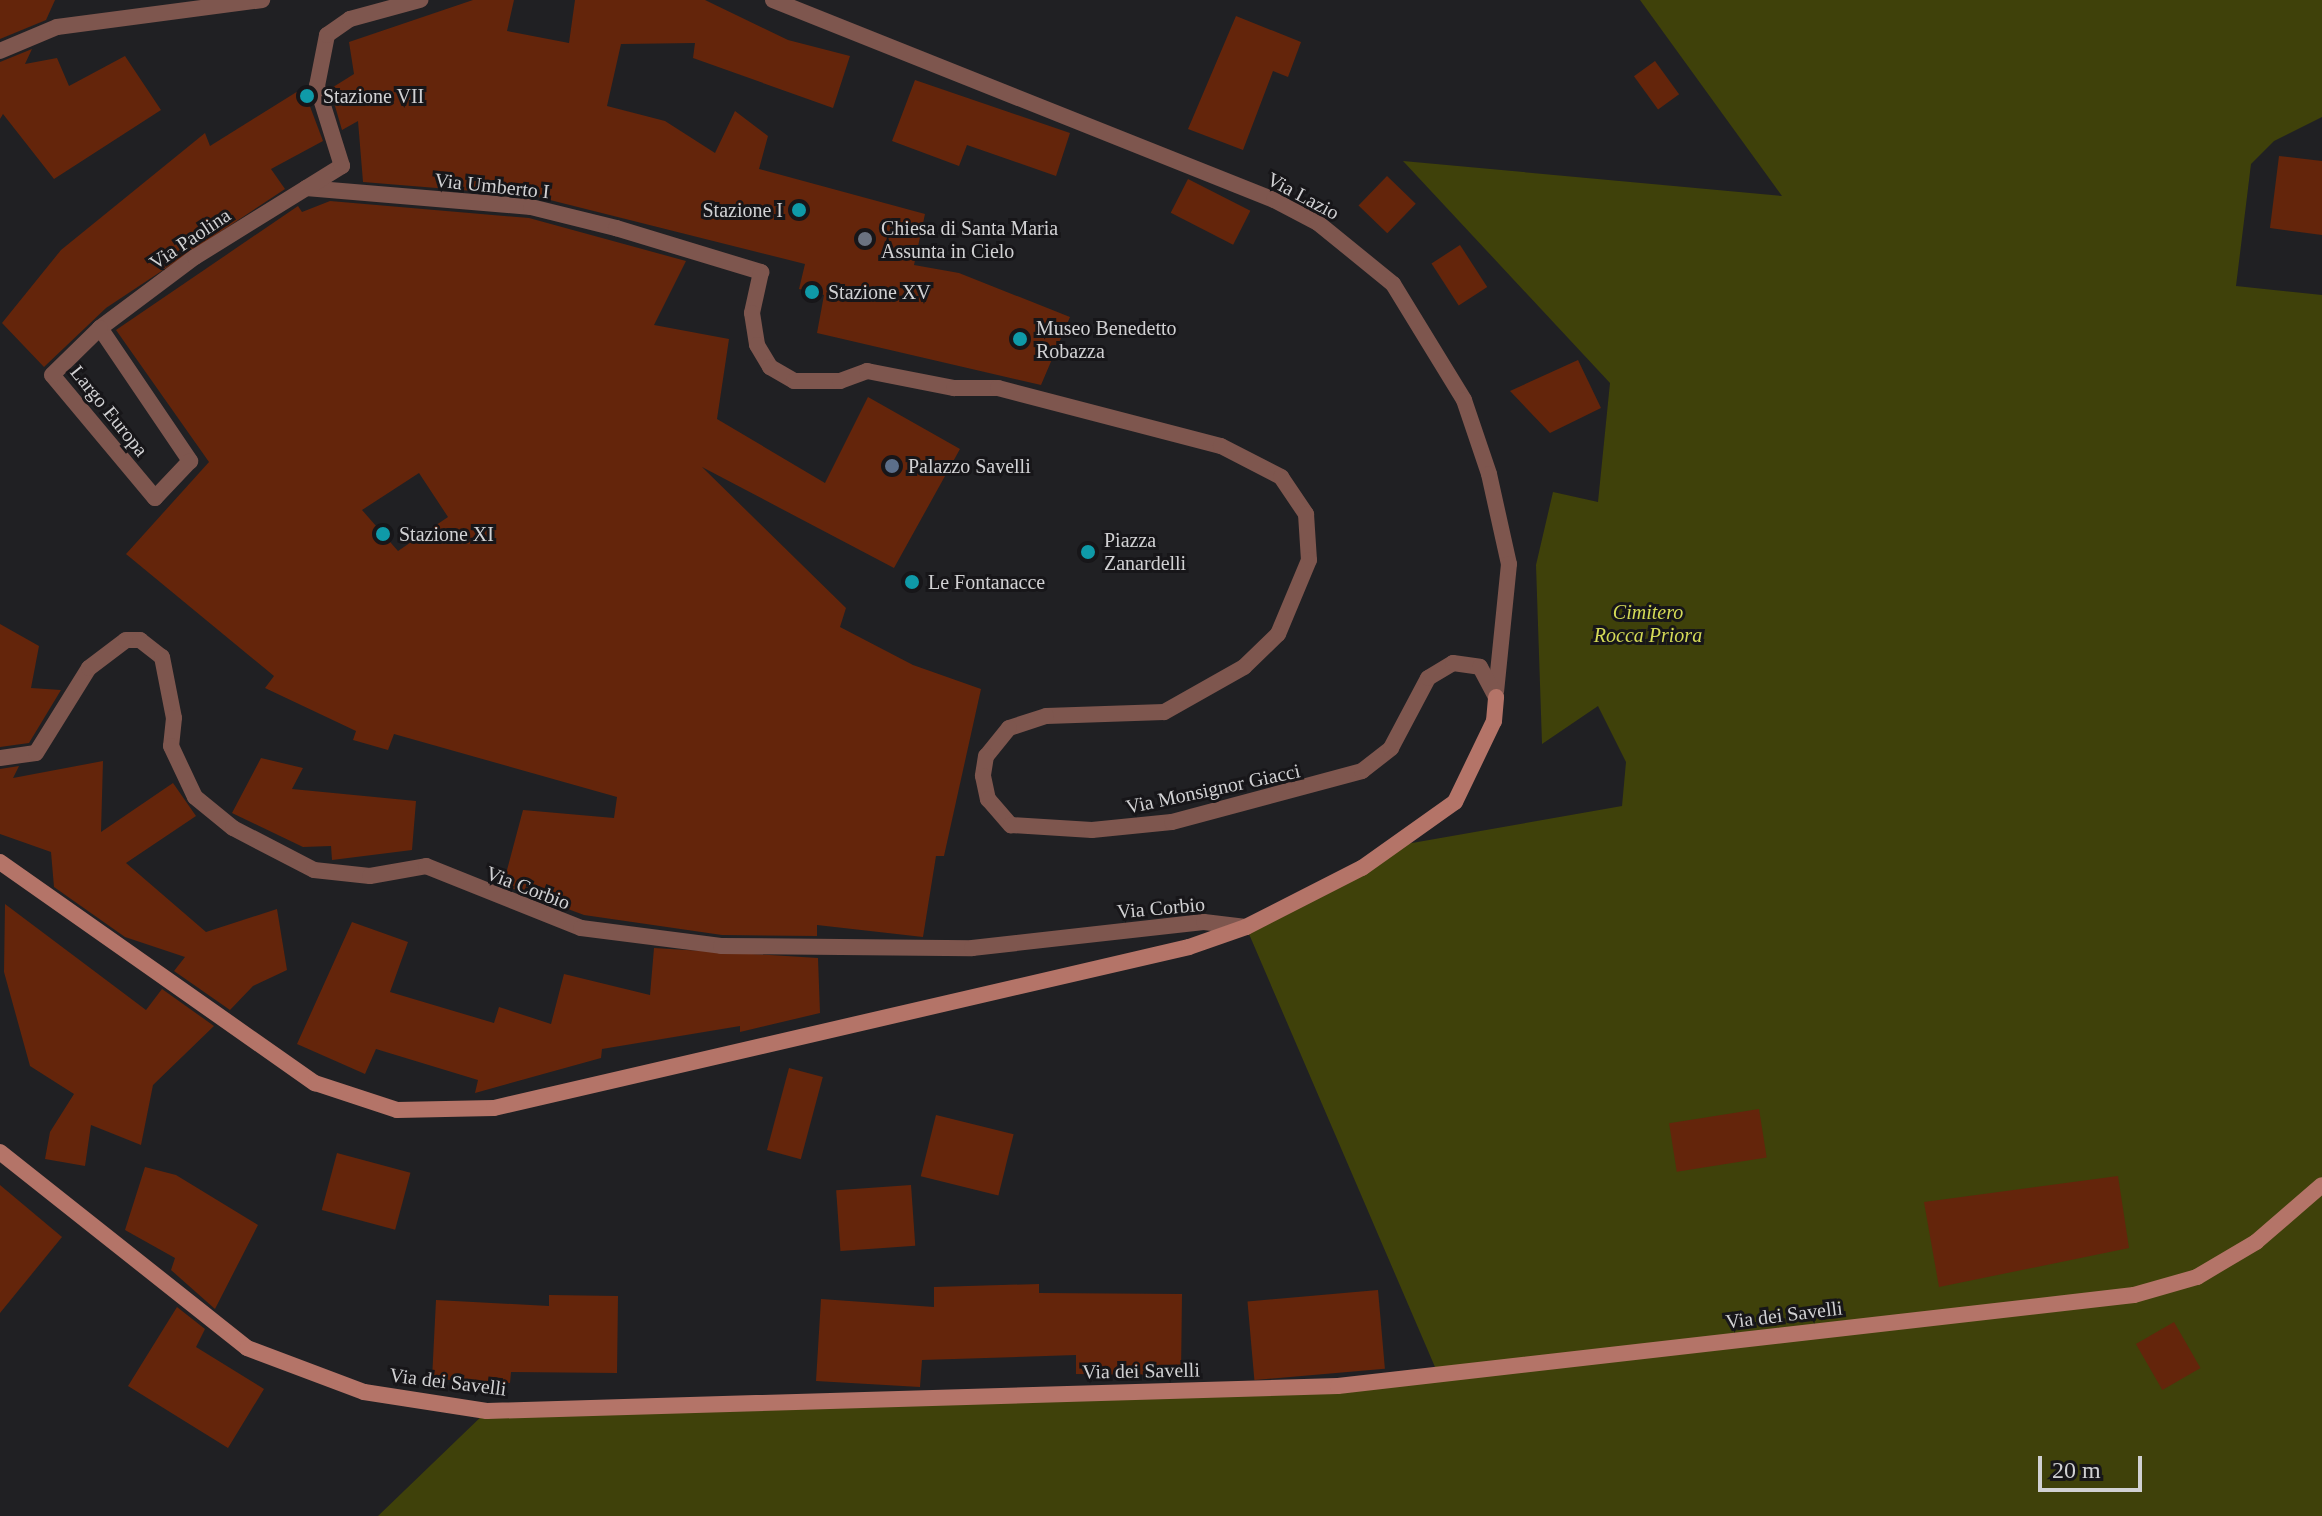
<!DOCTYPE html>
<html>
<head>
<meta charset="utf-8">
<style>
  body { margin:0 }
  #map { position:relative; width:2322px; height:1516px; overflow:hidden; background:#202023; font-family:Georgia,serif }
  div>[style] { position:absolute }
  .green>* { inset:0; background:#3f410a }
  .building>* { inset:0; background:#64250b; transform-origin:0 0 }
  .street>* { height:16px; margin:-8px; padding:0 8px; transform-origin:8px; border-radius:8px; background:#7e564e }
  .secondary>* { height:16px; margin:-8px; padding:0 8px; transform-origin:8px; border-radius:8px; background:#b47468 }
  .dots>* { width:22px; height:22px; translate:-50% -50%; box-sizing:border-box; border:4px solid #171619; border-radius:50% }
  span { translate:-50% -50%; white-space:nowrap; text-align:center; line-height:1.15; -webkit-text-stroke:6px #171619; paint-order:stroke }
  .poi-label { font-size:20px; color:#d1d1d3 }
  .left { translate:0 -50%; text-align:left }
  .right { translate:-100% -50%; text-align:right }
  .street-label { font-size:20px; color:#d1d1d3 }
  .park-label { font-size:20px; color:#d5db57; font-style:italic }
  .scale { position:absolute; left:2038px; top:1456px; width:104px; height:36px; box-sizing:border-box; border:4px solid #d1d1d3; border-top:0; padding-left:10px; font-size:24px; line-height:28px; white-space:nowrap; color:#d1d1d3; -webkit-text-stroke:6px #171619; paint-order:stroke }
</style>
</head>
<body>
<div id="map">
  <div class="green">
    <i style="clip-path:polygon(1640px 0,2322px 0,2322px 117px,2274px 141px,2251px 164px,2236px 286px,2322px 295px,2322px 1516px,378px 1516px,487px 1411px,1167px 1391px,1438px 1374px,1246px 927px,1395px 846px,1622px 806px,1626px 762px,1598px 706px,1542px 744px,1536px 565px,1553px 492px,1598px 502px,1610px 383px,1403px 161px,1782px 196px)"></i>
  </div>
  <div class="building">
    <i style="clip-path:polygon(0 0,55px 0,46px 20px,0 39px)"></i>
    <i style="clip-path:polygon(473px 0,514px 0,507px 31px,569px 43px,575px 0,705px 0,788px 40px,850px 56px,833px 108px,693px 58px,695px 43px,621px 44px,607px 106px,665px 121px,715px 153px,735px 111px,768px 136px,759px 169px,925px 214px,914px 265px,959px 273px,1070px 317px,1041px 385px,817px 333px,824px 295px,799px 289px,805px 264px,534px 196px,363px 182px,358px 121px,342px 130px,330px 89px,354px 74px,349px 42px)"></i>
    <i style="clip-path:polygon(1236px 16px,1301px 42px,1288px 77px,1273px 71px,1243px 150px,1188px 129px)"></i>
    <i style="clip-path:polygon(32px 49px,25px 64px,57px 58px,69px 86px,125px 56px,161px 110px,54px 179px,3px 114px,0 119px,0 62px)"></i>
    <i style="left:1655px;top:61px;width:41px;height:26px;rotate:54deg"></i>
    <i style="clip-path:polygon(915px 80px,1070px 133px,1056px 176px,967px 145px,959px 166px,892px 141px)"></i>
    <i style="clip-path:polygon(303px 88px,323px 141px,271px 169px,285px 189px,106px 308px,44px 367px,2px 323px,61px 250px,205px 133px,210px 146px)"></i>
    <i style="clip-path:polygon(2279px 156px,2322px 161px,2322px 235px,2270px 228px)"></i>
    <i style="left:1387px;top:176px;width:40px;height:41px;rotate:44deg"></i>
    <i style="left:1188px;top:179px;width:70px;height:38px;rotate:27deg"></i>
    <i style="clip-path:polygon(evenodd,330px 201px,529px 218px,686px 261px,654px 325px,729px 339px,717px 419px,825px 483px,868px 397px,960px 449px,894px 568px,702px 467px,846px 608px,840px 627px,913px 665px,981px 689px,944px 856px,936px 856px,923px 937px,817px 925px,817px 936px,722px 935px,584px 915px,503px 885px,523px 810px,614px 818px,617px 797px,394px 734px,388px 750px,353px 740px,356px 731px,265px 688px,274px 676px,126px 554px,209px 462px,116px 330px,298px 206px,302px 212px,330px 201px,419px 473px,448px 517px,398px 551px,362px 510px,419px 473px)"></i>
    <i style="left:1460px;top:245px;width:50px;height:34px;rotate:57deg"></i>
    <i style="clip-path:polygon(1578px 360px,1601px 408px,1550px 433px,1510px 391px)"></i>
    <i style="clip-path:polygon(0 624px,39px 646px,31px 688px,61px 690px,29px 743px,0 747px)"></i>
    <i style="clip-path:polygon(261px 758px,303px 768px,292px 789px,416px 801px,412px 850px,332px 860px,331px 846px,303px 847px,232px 813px)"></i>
    <i style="clip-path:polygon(103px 761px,101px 832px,173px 783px,196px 816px,126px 863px,206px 932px,277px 909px,287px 970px,253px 986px,230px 1010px,174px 971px,185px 957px,125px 937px,54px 887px,51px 852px,0 834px,0 769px,19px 766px,13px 778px)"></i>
    <i style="clip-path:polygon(5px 904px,146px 1010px,162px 989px,214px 1026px,153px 1085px,141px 1145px,91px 1125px,85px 1166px,45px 1159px,50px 1132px,74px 1094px,30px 1066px,4px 972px)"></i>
    <i style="clip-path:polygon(352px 922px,408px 942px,390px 992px,494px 1023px,499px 1007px,551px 1024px,564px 974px,650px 995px,654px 948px,818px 958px,820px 1013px,740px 1032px,740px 1026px,602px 1049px,601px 1058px,475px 1093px,478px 1080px,376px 1049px,365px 1074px,297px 1044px)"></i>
    <i style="left:789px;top:1068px;width:35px;height:85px;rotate:15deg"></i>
    <i style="left:1759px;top:1109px;width:49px;height:91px;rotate:81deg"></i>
    <i style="left:936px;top:1115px;width:80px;height:63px;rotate:14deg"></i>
    <i style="left:337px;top:1153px;width:76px;height:59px;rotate:15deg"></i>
    <i style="clip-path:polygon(145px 1167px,176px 1175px,258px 1225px,215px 1309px,171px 1270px,175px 1258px,125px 1230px)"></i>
    <i style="clip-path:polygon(2118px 1176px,2129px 1248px,1939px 1287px,1924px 1202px)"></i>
    <i style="clip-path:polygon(0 1185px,62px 1237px,0 1313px)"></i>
    <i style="left:911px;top:1185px;width:61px;height:75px;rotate:86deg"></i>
    <i style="clip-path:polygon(1039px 1284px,1039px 1293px,1182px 1294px,1181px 1375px,1076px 1374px,1076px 1355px,922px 1360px,920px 1387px,816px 1381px,821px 1299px,934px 1307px,934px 1287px)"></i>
    <i style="left:1378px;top:1290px;width:79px;height:131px;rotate:85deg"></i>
    <i style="clip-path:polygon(549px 1295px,618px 1296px,617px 1373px,511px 1372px,510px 1383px,432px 1379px,436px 1300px,549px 1306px)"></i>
    <i style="clip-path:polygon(177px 1307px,205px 1329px,196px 1347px,264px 1389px,228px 1448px,128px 1386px)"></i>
    <i style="left:2174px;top:1322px;width:53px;height:44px;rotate:60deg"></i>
  </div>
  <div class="street">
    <i style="left:773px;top:0;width:539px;rotate:21.76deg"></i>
    <i style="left:1274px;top:200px;width:50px;rotate:27.6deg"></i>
    <i style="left:1318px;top:223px;width:97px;rotate:39.1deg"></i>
    <i style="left:1393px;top:284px;width:136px;rotate:58.5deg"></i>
    <i style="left:1464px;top:400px;width:78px;rotate:71.3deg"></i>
    <i style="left:1489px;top:474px;width:92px;rotate:77.5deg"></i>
    <i style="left:1509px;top:564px;width:128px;rotate:95.8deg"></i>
    <i style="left:0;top:51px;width:62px;rotate:-22.8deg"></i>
    <i style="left:57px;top:27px;width:207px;rotate:-7.5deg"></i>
    <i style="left:306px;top:188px;width:226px;rotate:4.8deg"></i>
    <i style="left:531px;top:207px;width:88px;rotate:13.9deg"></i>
    <i style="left:616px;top:228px;width:152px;rotate:16.9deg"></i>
    <i style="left:761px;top:272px;width:42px;rotate:102.4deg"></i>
    <i style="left:752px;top:313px;width:32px;rotate:81deg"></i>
    <i style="left:757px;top:345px;width:26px;rotate:59deg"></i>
    <i style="left:770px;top:367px;width:28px;rotate:30deg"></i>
    <i style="left:794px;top:381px;width:46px"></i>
    <i style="left:840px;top:381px;width:29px;rotate:-20deg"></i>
    <i style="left:867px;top:371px;width:89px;rotate:11.1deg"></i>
    <i style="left:954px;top:388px;width:44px"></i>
    <i style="left:998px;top:388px;width:230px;rotate:14.6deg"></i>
    <i style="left:1221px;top:446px;width:68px;rotate:27.3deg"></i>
    <i style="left:1281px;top:477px;width:45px;rotate:56deg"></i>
    <i style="left:1306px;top:514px;width:46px;rotate:86.3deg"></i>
    <i style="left:1309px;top:560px;width:80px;rotate:112.7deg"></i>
    <i style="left:1278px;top:634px;width:47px;rotate:135.9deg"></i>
    <i style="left:1244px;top:667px;width:92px;rotate:150.6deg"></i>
    <i style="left:1164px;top:712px;width:118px;rotate:178.1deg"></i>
    <i style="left:1046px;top:716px;width:39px;rotate:162deg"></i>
    <i style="left:1009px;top:728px;width:36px;rotate:129deg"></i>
    <i style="left:986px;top:756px;width:20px;rotate:99deg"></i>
    <i style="left:983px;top:776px;width:24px;rotate:78deg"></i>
    <i style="left:988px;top:799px;width:35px;rotate:49deg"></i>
    <i style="left:1011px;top:825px;width:81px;rotate:3.5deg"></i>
    <i style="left:1092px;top:830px;width:80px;rotate:-5.7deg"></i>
    <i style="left:1172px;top:822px;width:197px;rotate:-15deg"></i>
    <i style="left:1362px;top:771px;width:37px;rotate:-38deg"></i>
    <i style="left:1391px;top:748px;width:79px;rotate:-62.1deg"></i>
    <i style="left:1428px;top:678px;width:29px;rotate:-31deg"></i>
    <i style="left:1453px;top:663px;width:27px;rotate:8deg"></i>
    <i style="left:1480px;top:667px;width:34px;rotate:62deg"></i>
    <i style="left:100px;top:328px;width:119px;rotate:-36.8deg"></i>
    <i style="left:195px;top:257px;width:173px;rotate:-31.8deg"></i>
    <i style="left:342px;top:166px;width:84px;rotate:-107.4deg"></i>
    <i style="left:317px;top:86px;width:52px;rotate:-78.9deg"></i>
    <i style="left:327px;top:35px;width:28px;rotate:-35deg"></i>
    <i style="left:350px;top:19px;width:73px;rotate:-15.2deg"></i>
    <i style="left:100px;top:328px;width:161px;rotate:55.9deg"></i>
    <i style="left:190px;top:461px;width:51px;rotate:133.4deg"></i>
    <i style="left:155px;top:498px;width:160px;rotate:-129.9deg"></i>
    <i style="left:52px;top:375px;width:67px;rotate:-44.4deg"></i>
    <i style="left:0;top:758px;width:36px;rotate:-8deg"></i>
    <i style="left:36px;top:753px;width:100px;rotate:-58.1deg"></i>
    <i style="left:89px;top:668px;width:46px;rotate:-37.1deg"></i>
    <i style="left:126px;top:640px;width:14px"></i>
    <i style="left:140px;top:640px;width:28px;rotate:38deg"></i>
    <i style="left:162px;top:657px;width:62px;rotate:78.9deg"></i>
    <i style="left:174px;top:718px;width:28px;rotate:96deg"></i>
    <i style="left:171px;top:746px;width:56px;rotate:64.8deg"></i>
    <i style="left:195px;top:797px;width:49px;rotate:39.2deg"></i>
    <i style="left:233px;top:828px;width:91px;rotate:27.4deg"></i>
    <i style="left:314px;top:870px;width:56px;rotate:6.1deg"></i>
    <i style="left:370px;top:876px;width:57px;rotate:-10.1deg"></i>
    <i style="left:426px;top:866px;width:167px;rotate:21.8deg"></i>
    <i style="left:581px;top:928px;width:141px;rotate:7.3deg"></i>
    <i style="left:721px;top:946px;width:251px;rotate:0.5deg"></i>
    <i style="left:972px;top:948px;width:233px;rotate:-6.4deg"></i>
    <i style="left:1204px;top:922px;width:42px;rotate:6.8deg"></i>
  </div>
  <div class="secondary">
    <i style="left:0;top:862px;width:385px;rotate:35.1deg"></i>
    <i style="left:315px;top:1083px;width:86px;rotate:18.2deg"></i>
    <i style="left:397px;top:1110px;width:97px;rotate:-1.2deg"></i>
    <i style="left:494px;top:1108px;width:713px;rotate:-13.04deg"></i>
    <i style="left:1189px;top:947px;width:60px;rotate:-19.3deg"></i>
    <i style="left:1246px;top:927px;width:130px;rotate:-27deg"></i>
    <i style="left:1362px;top:868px;width:114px;rotate:-35.4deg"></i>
    <i style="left:1455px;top:802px;width:90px;rotate:-64.3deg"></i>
    <i style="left:1494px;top:721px;width:24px;rotate:-85deg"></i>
    <i style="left:0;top:1152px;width:315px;rotate:38.4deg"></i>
    <i style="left:247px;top:1348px;width:125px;rotate:20.6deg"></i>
    <i style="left:364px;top:1392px;width:124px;rotate:8.8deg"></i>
    <i style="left:487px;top:1411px;width:851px;rotate:-1.68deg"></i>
    <i style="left:1338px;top:1386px;width:801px;rotate:-6.52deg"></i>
    <i style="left:2134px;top:1295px;width:66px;rotate:-15.9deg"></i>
    <i style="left:2197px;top:1277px;width:69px;rotate:-30.7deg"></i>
    <i style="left:2256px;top:1242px;width:87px;rotate:-40.8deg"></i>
  </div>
  <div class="dots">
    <i style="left:307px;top:96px;background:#0f9aa8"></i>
    <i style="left:799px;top:210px;background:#0f9aa8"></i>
    <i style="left:865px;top:239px;background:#6b7280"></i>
    <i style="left:812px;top:292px;background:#0f9aa8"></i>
    <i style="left:1020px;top:339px;background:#0f9aa8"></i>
    <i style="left:892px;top:466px;background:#5c6f8a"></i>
    <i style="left:383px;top:534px;background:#0f9aa8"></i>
    <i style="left:1088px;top:552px;background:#0f9aa8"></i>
    <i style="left:912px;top:582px;background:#0f9aa8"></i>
  </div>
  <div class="poi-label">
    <span class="left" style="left:323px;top:96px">Stazione VII</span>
    <span class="right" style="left:783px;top:210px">Stazione I</span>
    <span class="left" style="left:881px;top:240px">Chiesa di Santa Maria<br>Assunta in Cielo</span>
    <span class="left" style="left:828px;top:292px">Stazione XV</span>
    <span class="left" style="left:1036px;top:340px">Museo Benedetto<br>Robazza</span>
    <span class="left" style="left:908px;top:466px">Palazzo Savelli</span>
    <span class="left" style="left:399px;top:534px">Stazione XI</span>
    <span class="left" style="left:1104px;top:552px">Piazza<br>Zanardelli</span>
    <span class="left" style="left:928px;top:582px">Le Fontanacce</span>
  </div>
  <div class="street-label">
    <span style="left:492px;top:186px;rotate:6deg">Via Umberto I</span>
    <span style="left:1303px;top:196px;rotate:28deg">Via Lazio</span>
    <span style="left:190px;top:239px;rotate:-34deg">Via Paolina</span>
    <span style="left:109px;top:411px;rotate:51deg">Largo Europa</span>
    <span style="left:1213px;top:789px;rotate:-12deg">Via Monsignor Giacci</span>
    <span style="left:528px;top:888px;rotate:21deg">Via Corbio</span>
    <span style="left:1161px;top:908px;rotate:-5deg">Via Corbio</span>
    <span style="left:1784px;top:1315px;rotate:-7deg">Via dei Savelli</span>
    <span style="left:1141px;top:1371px;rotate:-1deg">Via dei Savelli</span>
    <span style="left:448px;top:1382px;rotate:7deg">Via dei Savelli</span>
  </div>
  <div class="park-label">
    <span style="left:1648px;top:624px">Cimitero<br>Rocca Priora</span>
  </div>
  <div class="scale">20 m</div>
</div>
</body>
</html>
